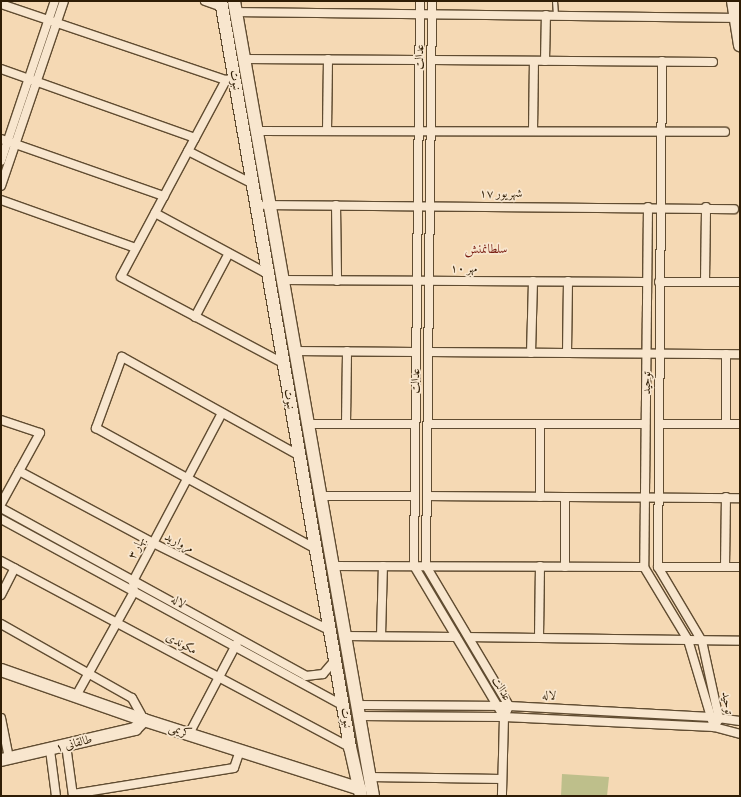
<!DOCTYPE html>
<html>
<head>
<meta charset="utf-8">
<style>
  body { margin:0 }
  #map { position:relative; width:741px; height:797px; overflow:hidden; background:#f5d9b4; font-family:Alegreya,Amiri,serif }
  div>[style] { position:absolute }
  .green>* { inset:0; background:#bebf8b }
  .roads { filter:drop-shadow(1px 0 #604c31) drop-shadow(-1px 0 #604c31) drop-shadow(0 1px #604c31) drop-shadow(0 -1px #604c31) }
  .lane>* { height:4px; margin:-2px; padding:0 2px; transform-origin:2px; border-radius:2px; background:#f8e6ce }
  .street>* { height:8px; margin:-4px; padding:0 4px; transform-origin:4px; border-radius:4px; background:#f8e6ce }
  .secondary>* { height:12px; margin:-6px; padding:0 6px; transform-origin:6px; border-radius:6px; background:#f8e6ce }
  span { translate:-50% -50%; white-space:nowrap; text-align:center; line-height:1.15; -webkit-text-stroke:3.5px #f8e6ce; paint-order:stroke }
  .street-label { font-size:12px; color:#2f1d05 }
  .neighbourhood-label { font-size:13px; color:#7a1f14 }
  .frame { position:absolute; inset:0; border:2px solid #2f1d05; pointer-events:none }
</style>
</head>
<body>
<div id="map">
  <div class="green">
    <i style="clip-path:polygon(562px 774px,609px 777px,607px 796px,561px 796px)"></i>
  </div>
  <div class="roads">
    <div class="lane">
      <i style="left:555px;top:1px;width:14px;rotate:86deg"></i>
    </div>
    <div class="street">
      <i style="left:205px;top:1px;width:18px;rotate:19deg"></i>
      <i style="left:420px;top:1px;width:565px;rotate:90.61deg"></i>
      <i style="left:414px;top:566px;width:176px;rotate:59.2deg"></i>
      <i style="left:432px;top:1px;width:565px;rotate:90.61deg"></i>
      <i style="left:426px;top:566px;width:163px;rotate:59.3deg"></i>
      <i style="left:509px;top:706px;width:12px;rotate:114deg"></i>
      <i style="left:504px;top:717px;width:79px;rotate:91.5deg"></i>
      <i style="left:1px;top:4px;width:237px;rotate:18.7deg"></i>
      <i style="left:226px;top:80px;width:4px;rotate:-14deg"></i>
      <i style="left:236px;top:12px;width:500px;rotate:0.69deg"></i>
      <i style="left:244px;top:59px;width:175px;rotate:0.3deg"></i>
      <i style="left:432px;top:60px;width:281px;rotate:0.4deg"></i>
      <i style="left:545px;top:61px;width:46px;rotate:-88.8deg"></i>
      <i style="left:662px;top:61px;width:506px;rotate:90.45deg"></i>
      <i style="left:658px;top:567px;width:86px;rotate:59.3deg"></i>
      <i style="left:702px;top:641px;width:80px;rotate:77.7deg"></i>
      <i style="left:719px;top:719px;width:9px;rotate:122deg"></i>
      <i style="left:1px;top:69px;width:206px;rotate:19.6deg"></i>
      <i style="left:226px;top:80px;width:223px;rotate:118.1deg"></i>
      <i style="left:121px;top:277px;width:183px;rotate:28deg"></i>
      <i style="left:256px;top:131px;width:469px;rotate:0.1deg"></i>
      <i style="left:327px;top:131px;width:72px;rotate:-89.2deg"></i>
      <i style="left:533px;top:131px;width:70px;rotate:-89.2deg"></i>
      <i style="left:1px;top:139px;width:173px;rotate:19.3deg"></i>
      <i style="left:188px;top:151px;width:73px;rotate:26.9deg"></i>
      <i style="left:1px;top:161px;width:169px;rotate:-71.4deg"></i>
      <i style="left:1px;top:186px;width:195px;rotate:-71.2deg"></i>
      <i style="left:1px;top:200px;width:143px;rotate:19.6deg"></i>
      <i style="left:265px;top:205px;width:469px;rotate:0.5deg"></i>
      <i style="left:336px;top:205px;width:76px;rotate:89.2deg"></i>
      <i style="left:648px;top:207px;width:360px;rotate:90.6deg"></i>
      <i style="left:644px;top:567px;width:85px;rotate:58.9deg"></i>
      <i style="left:688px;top:640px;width:91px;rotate:73.4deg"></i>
      <i style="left:155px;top:213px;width:128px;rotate:28.4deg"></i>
      <i style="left:282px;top:280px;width:365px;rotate:0.3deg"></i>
      <i style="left:659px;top:282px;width:81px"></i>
      <i style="left:705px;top:282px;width:75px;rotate:-89.2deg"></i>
      <i style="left:195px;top:317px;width:72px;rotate:-62deg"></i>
      <i style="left:294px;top:351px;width:122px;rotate:0.5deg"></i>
      <i style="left:429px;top:352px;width:311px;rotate:0.4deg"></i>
      <i style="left:531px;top:353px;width:72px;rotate:-88.4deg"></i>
      <i style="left:567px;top:353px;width:72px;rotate:-89.2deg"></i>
      <i style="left:1px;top:420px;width:41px;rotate:18.4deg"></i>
      <i style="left:40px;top:433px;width:81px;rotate:118.8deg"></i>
      <i style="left:307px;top:424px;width:108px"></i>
      <i style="left:346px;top:424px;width:73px;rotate:-89.2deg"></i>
      <i style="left:428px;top:424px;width:217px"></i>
      <i style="left:540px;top:424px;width:73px;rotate:90deg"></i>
      <i style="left:659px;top:424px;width:81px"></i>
      <i style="left:726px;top:424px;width:70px;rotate:-90deg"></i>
      <i style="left:300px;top:456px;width:204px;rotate:-150.9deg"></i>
      <i style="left:122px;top:357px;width:76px;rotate:110.1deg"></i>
      <i style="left:96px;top:428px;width:251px;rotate:28.8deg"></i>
      <i style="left:19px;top:471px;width:152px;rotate:28.2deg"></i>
      <i style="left:153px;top:543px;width:199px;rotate:26.3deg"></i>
      <i style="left:320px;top:496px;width:95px"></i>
      <i style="left:427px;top:496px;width:313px;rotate:0.4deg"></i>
      <i style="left:1px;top:508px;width:348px;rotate:28.8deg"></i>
      <i style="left:306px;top:676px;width:17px;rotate:-7deg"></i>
      <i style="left:323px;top:674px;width:18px;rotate:-49deg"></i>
      <i style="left:1px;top:519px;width:391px;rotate:28.6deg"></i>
      <i style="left:1px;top:561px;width:395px;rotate:28.1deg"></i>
      <i style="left:332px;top:566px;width:312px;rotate:0.2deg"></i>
      <i style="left:565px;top:567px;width:70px;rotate:-90deg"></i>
      <i style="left:658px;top:567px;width:82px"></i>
      <i style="left:725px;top:567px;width:70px;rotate:-89.2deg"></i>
      <i style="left:1px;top:595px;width:30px;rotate:-63deg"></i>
      <i style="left:1px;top:624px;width:150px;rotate:29.5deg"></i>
      <i style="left:132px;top:698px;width:25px;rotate:61deg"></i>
      <i style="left:344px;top:636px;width:112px;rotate:0.5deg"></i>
      <i style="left:381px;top:636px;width:70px;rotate:-88.4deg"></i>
      <i style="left:469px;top:637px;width:271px;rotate:0.8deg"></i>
      <i style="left:539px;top:637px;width:71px;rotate:-89.2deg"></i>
      <i style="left:76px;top:696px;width:119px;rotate:-60.9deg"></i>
      <i style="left:134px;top:592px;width:11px;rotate:-95deg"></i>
      <i style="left:133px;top:581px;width:190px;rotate:-62.1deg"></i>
      <i style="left:357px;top:705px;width:152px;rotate:0.4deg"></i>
      <i style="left:509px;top:706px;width:202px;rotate:3.1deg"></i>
      <i style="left:711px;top:717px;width:29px;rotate:8deg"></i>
      <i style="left:358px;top:716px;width:146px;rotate:0.4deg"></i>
      <i style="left:504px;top:717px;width:210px;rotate:2.7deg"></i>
      <i style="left:714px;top:727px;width:27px;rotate:15deg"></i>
      <i style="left:1px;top:718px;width:41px;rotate:78.7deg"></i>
      <i style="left:189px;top:734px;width:103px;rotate:-62.2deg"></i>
      <i style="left:66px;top:745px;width:51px;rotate:82.2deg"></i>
      <i style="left:50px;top:750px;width:46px;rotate:82.6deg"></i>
      <i style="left:369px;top:777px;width:133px;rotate:0.9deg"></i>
      <i style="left:73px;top:794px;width:163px;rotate:-9.2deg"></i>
      <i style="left:234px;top:768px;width:18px;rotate:-71deg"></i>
    </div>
    <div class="secondary">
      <i style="left:221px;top:1px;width:757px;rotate:80.19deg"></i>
      <i style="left:350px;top:747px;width:50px;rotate:77.3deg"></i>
      <i style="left:234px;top:1px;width:807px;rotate:80.08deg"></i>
      <i style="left:733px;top:1px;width:45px;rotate:81deg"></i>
      <i style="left:1px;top:670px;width:151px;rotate:19.3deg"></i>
      <i style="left:144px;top:720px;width:227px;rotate:17.7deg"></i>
      <i style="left:1px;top:760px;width:138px;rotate:-13deg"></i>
      <i style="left:135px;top:729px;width:13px;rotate:-45deg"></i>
    </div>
  </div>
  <div class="street-label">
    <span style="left:420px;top:57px;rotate:-89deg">عدالت</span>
    <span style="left:235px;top:80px;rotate:80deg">نبوت</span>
    <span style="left:501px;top:194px">۱۷ شهریور</span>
    <span style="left:464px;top:269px">۱۰ مهر</span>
    <span style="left:416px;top:381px;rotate:-89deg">عدالت</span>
    <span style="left:647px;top:383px;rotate:-90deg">توحید</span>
    <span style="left:289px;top:399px;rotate:80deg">نبوت</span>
    <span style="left:179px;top:543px;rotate:26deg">مروارید</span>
    <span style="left:137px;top:548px;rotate:-62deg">بهار ۳</span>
    <span style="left:178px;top:602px;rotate:29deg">لاله</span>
    <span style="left:181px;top:644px;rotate:28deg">مکوندی</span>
    <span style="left:501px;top:689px;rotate:59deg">عدالت</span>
    <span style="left:549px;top:696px;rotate:3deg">لاله</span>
    <span style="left:727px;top:703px;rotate:81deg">توحید</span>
    <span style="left:346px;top:718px;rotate:81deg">نبوت</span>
    <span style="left:180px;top:731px;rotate:18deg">کریمی</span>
    <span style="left:74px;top:744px;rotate:-15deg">طالقانی ۱</span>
  </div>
  <div class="neighbourhood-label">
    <span style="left:486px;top:249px">سلطانمنش</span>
  </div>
  <div class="frame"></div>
</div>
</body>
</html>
